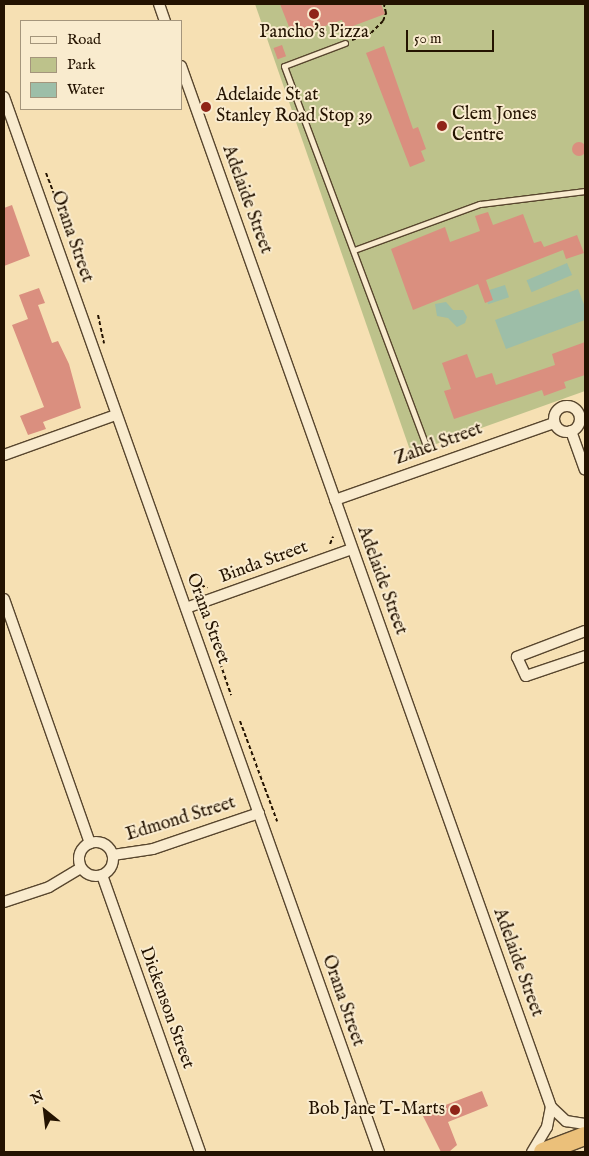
<!DOCTYPE html>
<html>
<head>
<meta charset="utf-8">
<style>
  body { margin:0 }
  #map { position:relative; width:589px; height:1156px; overflow:hidden; background:#f6e0b3; font-family:"IM FELL English",serif }
  div>[style] { position:absolute }
  .green>* { inset:0; background:#bdc28b }
  .water>* { inset:0; background:#9dbea8; transform-origin:0 0 }
  .building>* { inset:0; background:#da8f7f; transform-origin:0 0 }
  .round { border-radius:50% }
  .path>* { height:2px; margin-top:-1px; transform-origin:0; background:repeating-linear-gradient(90deg,#241301 0 4px,transparent 0 6.5px) }
  .roads { filter:drop-shadow(1px 0 #58462e) drop-shadow(-1px 0 #58462e) drop-shadow(0 1px #58462e) drop-shadow(0 -1px #58462e) }
  .lane>* { height:5px; margin:-2.5px; padding:0 2.5px; transform-origin:2.5px; border-radius:2.5px; background:#f9ebce }
  .street>* { height:10px; margin:-5px; padding:0 5px; transform-origin:5px; border-radius:5px; background:#f9ebce }
  .street>.ring { margin:-5px; padding:0; box-sizing:content-box; background:none; border:10px solid #f9ebce; border-radius:50% }
  .highway>* { height:18px; margin:-9px; padding:0 9px; transform-origin:9px; border-radius:9px; background:#ebc07a }
  .dots>* { width:14px; height:14px; translate:-50% -50%; box-sizing:border-box; border:2px solid #f9ebce; border-radius:50% }
  span { translate:-50% -50%; white-space:nowrap; text-align:center; line-height:1.15; -webkit-text-stroke:4px #f9ebce; paint-order:stroke }
  .poi-label { font-size:18px; color:#241301 }
  .left { translate:0 -50%; text-align:left }
  .right { translate:-100% -50%; text-align:right }
  .street-label { font-size:18px; color:#241301 }
  .frame { position:absolute; inset:0; border:5px solid #241301; pointer-events:none }
  .legend { position:absolute; left:20px; top:20px; width:162px; height:90px; box-sizing:border-box; background:#f9ebce; border:1px solid #a4957c; margin:0; padding:6px 9px; list-style:none; font-size:15px; color:#241301 }
  .legend li { display:flex; align-items:center; gap:10px; height:25px }
  .legend b { width:25px; border:1px solid #a4957c }
  .north { position:absolute; left:20px; top:1086px; width:50px; height:50px; -webkit-text-stroke:4px #f9ebce; paint-order:stroke; rotate:331deg; font-size:14px; font-weight:700; line-height:20px; text-align:center; color:#241301 }
  .north::after { content:''; display:block; margin:auto; width:18px; height:22px; background:#241301; clip-path:polygon(50% 0,100% 100%,50% 72%,0 100%) }
  .scale { position:absolute; left:406px; top:30px; width:88px; height:22px; box-sizing:border-box; border:2px solid #241301; border-top:0; padding-left:6px; font-size:15px; line-height:18px; white-space:nowrap; color:#241301; -webkit-text-stroke:4px #f9ebce; paint-order:stroke }
</style>
</head>
<body>
<div id="map">
  <div class="green">
    <i style="clip-path:polygon(255px 4px,585px 4px,585px 391px,411px 453px)"></i>
  </div>
  <div class="water">
    <i style="left:567px;top:263px;width:13px;height:44px;rotate:67deg"></i>
    <i style="left:505px;top:285px;width:13px;height:22px;rotate:72deg"></i>
    <i style="clip-path:polygon(578px 289px,585px 307px,585px 320px,506px 349px,495px 320px)"></i>
    <i style="clip-path:polygon(446px 302px,453px 310px,463px 310px,467px 317px,465px 323px,457px 327px,448px 318px,437px 316px,435px 304px)"></i>
  </div>
  <div class="building">
    <i style="clip-path:polygon(280px 4px,381px 4px,385px 14px,345px 29px,342px 20px,305px 33px,303px 28px,291px 32px)"></i>
    <i style="left:282px;top:45px;width:12px;height:9px;rotate:70deg"></i>
    <i style="clip-path:polygon(384px 46px,413px 129px,418px 127px,426px 149px,421px 151px,425px 161px,410px 167px,366px 53px)"></i>
    <i class="round" style="left:572px;top:142px;width:14px;height:14px"></i>
    <i style="clip-path:polygon(12px 205px,30px 256px,4px 266px,4px 208px)"></i>
    <i style="clip-path:polygon(488px 212px,493px 225px,523px 214px,534px 243px,541px 241px,544px 247px,577px 235px,584px 253px,566px 259px,563px 250px,486px 280px,493px 300px,485px 303px,478px 284px,413px 310px,391px 249px,445px 227px,450px 242px,480px 231px,475px 216px)"></i>
    <i style="clip-path:polygon(39px 288px,45px 303px,38px 305px,52px 343px,58px 341px,69px 364px,81px 408px,43px 422px,46px 429px,28px 435px,20px 416px,44px 407px,12px 325px,28px 319px,19px 295px)"></i>
    <i style="clip-path:polygon(585px 342px,585px 375px,564px 382px,566px 388px,544px 396px,542px 390px,454px 419px,444px 391px,451px 389px,442px 363px,467px 354px,476px 378px,492px 373px,496px 385px,555px 365px,552px 354px)"></i>
    <i style="clip-path:polygon(482px 1091px,488px 1106px,448px 1122px,457px 1145px,450px 1151px,441px 1152px,422px 1114px)"></i>
  </div>
  <div class="path">
    <i style="left:352px;top:40px;width:20px;rotate:-20deg"></i>
    <i style="left:371px;top:33px;width:17px;rotate:-45deg"></i>
    <i style="left:383px;top:21px;width:9px;rotate:-69deg"></i>
    <i style="left:386px;top:13px;width:9px;rotate:-103deg"></i>
    <i style="left:46px;top:173px;width:34px;rotate:69deg"></i>
    <i style="left:98px;top:315px;width:29px;rotate:78deg"></i>
    <i style="left:330px;top:544px;width:8px;rotate:-67deg"></i>
    <i style="left:195px;top:594px;width:5px;rotate:-101deg"></i>
    <i style="left:194px;top:589px;width:8px;rotate:-30deg"></i>
    <i style="left:201px;top:585px;width:7px;rotate:27deg"></i>
    <i style="left:214px;top:645px;width:53px;rotate:71.2deg"></i>
    <i style="left:240px;top:721px;width:107px;rotate:69.7deg"></i>
  </div>
  <div class="roads">
    <div class="lane">
      <i style="left:345px;top:43px;width:65px;rotate:159.3deg"></i>
      <i style="left:284px;top:66px;width:403px;rotate:69.5deg"></i>
      <i style="left:354px;top:250px;width:134px;rotate:-20.1deg"></i>
      <i style="left:480px;top:204px;width:106px;rotate:-7.1deg"></i>
    </div>
    <div class="street">
      <i style="left:159px;top:4px;width:18px;rotate:71deg"></i>
      <i style="left:181px;top:66px;width:1105px;rotate:70.43deg"></i>
      <i style="left:551px;top:1107px;width:21px;rotate:43deg"></i>
      <i style="left:566px;top:1121px;width:19px;rotate:9deg"></i>
      <i style="left:4px;top:97px;width:1120px;rotate:70.43deg"></i>
      <i class="ring" style="left:554px;top:406px;width:16px;height:16px"></i>
      <i style="left:571px;top:431px;width:41px;rotate:70.3deg"></i>
      <i style="left:4px;top:455px;width:119px;rotate:-19.7deg"></i>
      <i style="left:335px;top:500px;width:232px;rotate:-19.4deg"></i>
      <i style="left:4px;top:599px;width:259px;rotate:70.6deg"></i>
      <i style="left:186px;top:608px;width:176px;rotate:-19.6deg"></i>
      <i style="left:585px;top:631px;width:73px;rotate:159.1deg"></i>
      <i style="left:517px;top:657px;width:21px;rotate:65deg"></i>
      <i style="left:526px;top:676px;width:62px;rotate:-18.7deg"></i>
      <i class="ring" style="left:79px;top:842px;width:24px;height:24px"></i>
      <i style="left:113px;top:855px;width:40px;rotate:-8.5deg"></i>
      <i style="left:153px;top:849px;width:112px;rotate:-18.8deg"></i>
      <i style="left:102px;top:875px;width:294px;rotate:70.5deg"></i>
      <i style="left:4px;top:902px;width:47px;rotate:-18.4deg"></i>
      <i style="left:49px;top:887px;width:37px;rotate:-31deg"></i>
      <i style="left:532px;top:1152px;width:29px;rotate:-59deg"></i>
      <i style="left:547px;top:1127px;width:20px;rotate:-79deg"></i>
    </div>
    <div class="highway">
      <i style="left:543px;top:1152px;width:45px;rotate:-20.9deg"></i>
    </div>
  </div>
  <div class="dots">
    <i style="left:314px;top:14px;background:#8f2418"></i>
    <i style="left:206px;top:107px;background:#8f2418"></i>
    <i style="left:442px;top:126px;background:#8f2418"></i>
    <i style="left:455px;top:1110px;background:#8f2418"></i>
  </div>
  <div class="poi-label">
    <span style="left:314px;top:33px">Pancho's Pizza</span>
    <span class="left" style="left:216px;top:107px">Adelaide St at<br>Stanley Road Stop 39</span>
    <span class="left" style="left:452px;top:126px">Clem Jones<br>Centre</span>
    <span class="right" style="left:445px;top:1110px">Bob Jane T-Marts</span>
  </div>
  <div class="street-label">
    <span style="left:246px;top:200px;rotate:70deg">Adelaide Street</span>
    <span style="left:71px;top:237px;rotate:71deg">Orana Street</span>
    <span style="left:439px;top:445px;rotate:-20deg">Zahel Street</span>
    <span style="left:264px;top:563px;rotate:-20deg">Binda Street</span>
    <span style="left:381px;top:581px;rotate:70deg">Adelaide Street</span>
    <span style="left:207px;top:619px;rotate:70deg">Orana Street</span>
    <span style="left:181px;top:820px;rotate:-17deg">Edmond Street</span>
    <span style="left:517px;top:963px;rotate:70deg">Adelaide Street</span>
    <span style="left:342px;top:1001px;rotate:71deg">Orana Street</span>
    <span style="left:166px;top:1008px;rotate:70deg">Dickenson Street</span>
  </div>
  <div class="frame"></div>
  <ul class="legend">
  <li><b style="height:6px;background:#f9ebce"></b>Road</li>
  <li><b style="height:14px;background:#bdc28b"></b>Park</li>
  <li><b style="height:14px;background:#9dbea8"></b>Water</li>
  </ul>
  <div class="north">N</div>
  <div class="scale">50 m</div>
</div>
</body>
</html>
